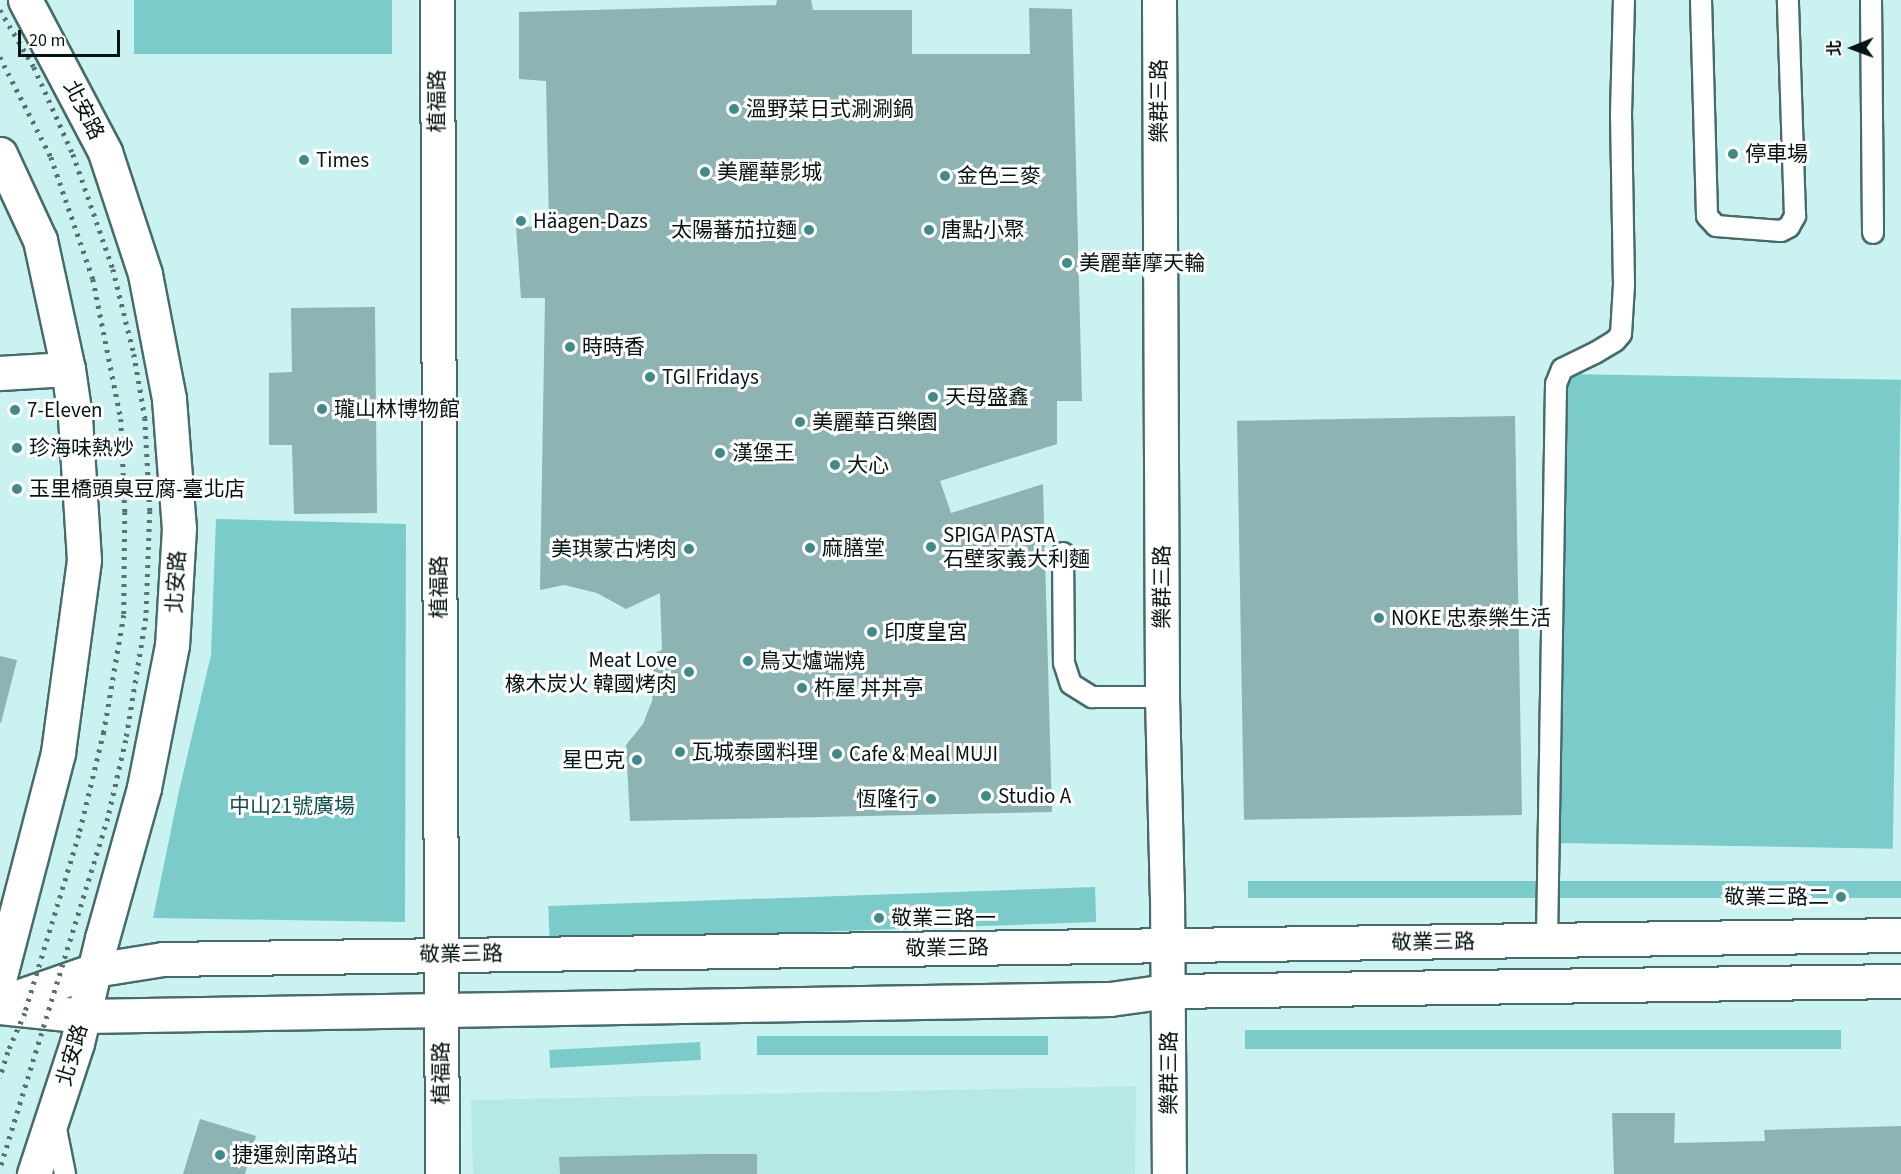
<!DOCTYPE html>
<html>
<head>
<meta charset="utf-8">
<style>
  body { margin:0 }
  #map { position:relative; width:1901px; height:1174px; overflow:hidden; background:#caf2f1; font-family:"Source Sans 3","Noto Sans TC",sans-serif }
  div>[style] { position:absolute }
  .built>* { inset:0; background:#b6e8e7 }
  .green>* { inset:0; background:#7acbca; transform-origin:0 0 }
  .building>* { inset:0; background:#8db3b3; transform-origin:0 0 }
  .roads { filter:drop-shadow(2px 0 #476b6a) drop-shadow(-2px 0 #476b6a) drop-shadow(0 2px #476b6a) drop-shadow(0 -2px #476b6a) }
  .service>* { height:20px; margin:-10px; padding:0 10px; transform-origin:10px; border-radius:10px; background:#fff }
  .minor>* { height:33px; margin:-16.5px; padding:0 16.5px; transform-origin:16.5px; border-radius:16.5px; background:#fff }
  .tertiary>* { height:33px; margin:-16.5px; padding:0 16.5px; transform-origin:16.5px; border-radius:16.5px; background:#fff }
  .secondary>* { height:33px; margin:-16.5px; padding:0 16.5px; transform-origin:16.5px; border-radius:16.5px; background:#fff }
  .rail>* { height:4.5px; margin-top:-2.25px; transform-origin:0; background:repeating-linear-gradient(90deg,#597271 0 3px,transparent 0 9px) }
  .dots>* { width:16px; height:16px; translate:-50% -50%; box-sizing:border-box; border:3px solid #fff; border-radius:50% }
  span { translate:-50% -50%; white-space:nowrap; text-align:center; line-height:1.15; -webkit-text-stroke:6px #fff; paint-order:stroke }
  .street-label { font-size:21px; color:#051413 }
  .poi-label { font-size:21px; color:#051413 }
  .left { translate:0 -50%; text-align:left }
  .right { translate:-100% -50%; text-align:right }
  .park-label { font-size:21px; color:#0f5050 }
  .north { position:absolute; left:1823px; top:18px; width:60px; height:60px; -webkit-text-stroke:4px #fff; paint-order:stroke; rotate:269deg; font-size:16px; font-weight:700; line-height:24px; text-align:center; color:#051413 }
  .north::after { content:''; display:block; margin:auto; width:21px; height:27px; background:#051413; clip-path:polygon(50% 0,100% 100%,50% 72%,0 100%) }
  .scale { position:absolute; left:18px; top:30px; width:102px; height:27px; box-sizing:border-box; border:3px solid #051413; border-top:0; padding-left:8px; font-size:18px; line-height:21px; white-space:nowrap; color:#051413; -webkit-text-stroke:4px #fff; paint-order:stroke }
</style>
</head>
<body>
<div id="map">
  <div class="built">
    <i style="clip-path:polygon(1136px 1086px,1135px 1174px,473px 1174px,471px 1100px)"></i>
  </div>
  <div class="green">
    <i style="left:134px;top:0;width:258px;height:54px"></i>
    <i style="left:1567px;top:374px;width:334px;height:469px;rotate:1deg"></i>
    <i style="clip-path:polygon(216px 519px,406px 524px,405px 922px,153px 918px,179px 791px,211px 655px)"></i>
    <i style="left:1901px;top:881px;width:17px;height:653px;rotate:90deg"></i>
    <i style="left:1095px;top:887px;width:35px;height:547px;rotate:88deg"></i>
    <i style="left:1841px;top:1030px;width:19px;height:596px;rotate:90deg"></i>
    <i style="left:1048px;top:1036px;width:19px;height:291px;rotate:90deg"></i>
    <i style="left:700px;top:1042px;width:18px;height:151px;rotate:87deg"></i>
  </div>
  <div class="building">
    <i style="clip-path:polygon(777px 0,811px 0,813px 10px,912px 10px,912px 54px,1030px 54px,1029px 8px,1072px 9px,1082px 401px,1057px 401px,1057px 444px,940px 481px,951px 513px,1043px 484px,1052px 812px,630px 821px,626px 745px,643px 724px,652px 701px,654px 681px,652px 654px,662px 650px,660px 593px,626px 609px,597px 593px,564px 585px,540px 590px,545px 298px,521px 298px,516px 227px,549px 226px,546px 81px,519px 79px,519px 12px,776px 5px)"></i>
    <i style="clip-path:polygon(375px 307px,377px 513px,294px 514px,292px 445px,269px 445px,269px 373px,292px 372px,291px 308px)"></i>
    <i style="left:1515px;top:416px;width:399px;height:278px;rotate:89deg"></i>
    <i style="clip-path:polygon(0 656px,17px 660px,1px 723px,0 723px)"></i>
    <i style="clip-path:polygon(1612px 1113px,1675px 1113px,1674px 1143px,1765px 1141px,1764px 1130px,1901px 1126px,1901px 1174px,1614px 1174px)"></i>
    <i style="clip-path:polygon(200px 1119px,256px 1136px,245px 1174px,183px 1174px)"></i>
    <i style="clip-path:polygon(704px 1154px,757px 1154px,757px 1174px,560px 1174px,559px 1157px)"></i>
  </div>
  <div class="roads">
    <div class="service">
      <i style="left:1701px;top:0;width:216px;rotate:88.4deg"></i>
      <i style="left:1707px;top:216px;width:13px;rotate:48deg"></i>
      <i style="left:1716px;top:226px;width:65px;rotate:4.4deg"></i>
      <i style="left:1781px;top:231px;width:9px;rotate:-27deg"></i>
      <i style="left:1789px;top:227px;width:13px;rotate:-61deg"></i>
      <i style="left:1795px;top:216px;width:216px;rotate:-91.9deg"></i>
      <i style="left:1871px;top:0;width:233px;rotate:89.5deg"></i>
      <i style="left:1063px;top:553px;width:110px;rotate:89.5deg"></i>
      <i style="left:1064px;top:663px;width:22px;rotate:72deg"></i>
      <i style="left:1071px;top:684px;width:25px;rotate:32deg"></i>
      <i style="left:1092px;top:697px;width:70px"></i>
      <i style="left:1547px;top:940px;width:556px;rotate:-89.07deg"></i>
      <i style="left:1556px;top:384px;width:16px;rotate:-68deg"></i>
      <i style="left:1562px;top:369px;width:37px;rotate:-26deg"></i>
      <i style="left:1595px;top:353px;width:23px;rotate:-31deg"></i>
      <i style="left:1615px;top:341px;width:9px;rotate:-49deg"></i>
      <i style="left:1621px;top:334px;width:49px;rotate:-86.5deg"></i>
      <i style="left:1624px;top:285px;width:171px;rotate:-91deg"></i>
      <i style="left:1621px;top:114px;width:114px;rotate:-88.5deg"></i>
      <i style="left:55px;top:1124px;width:51px;rotate:78.7deg"></i>
    </div>
    <div class="minor">
      <i style="left:437px;top:0;width:1174px;rotate:89.76deg"></i>
      <i style="left:1159px;top:0;width:697px;rotate:89.75deg"></i>
      <i style="left:1162px;top:697px;width:198px;rotate:88.6deg"></i>
      <i style="left:1167px;top:895px;width:279px;rotate:89.6deg"></i>
      <i style="left:0;top:373px;width:68px;rotate:-3.4deg"></i>
    </div>
    <div class="tertiary">
      <i style="left:0;top:1003px;width:100px;rotate:-19.3deg"></i>
      <i style="left:94px;top:970px;width:70px;rotate:-9.1deg"></i>
      <i style="left:163px;top:959px;width:1738px;rotate:-0.79deg"></i>
      <i style="left:0;top:1007px;width:84px;rotate:6.1deg"></i>
      <i style="left:84px;top:1016px;width:1026px;rotate:-0.95deg"></i>
      <i style="left:1110px;top:999px;width:59px;rotate:-7.9deg"></i>
      <i style="left:1168px;top:991px;width:733px;rotate:-0.78deg"></i>
    </div>
    <div class="secondary">
      <i style="left:25px;top:0;width:172px;rotate:62.2deg"></i>
      <i style="left:105px;top:152px;width:128px;rotate:71.8deg"></i>
      <i style="left:145px;top:274px;width:127px;rotate:79.1deg"></i>
      <i style="left:169px;top:399px;width:129px;rotate:85.6deg"></i>
      <i style="left:179px;top:528px;width:117px;rotate:93.4deg"></i>
      <i style="left:172px;top:645px;width:146px;rotate:101.1deg"></i>
      <i style="left:144px;top:788px;width:156px;rotate:105.6deg"></i>
      <i style="left:102px;top:938px;width:108px;rotate:103.4deg"></i>
      <i style="left:77px;top:1043px;width:138px;rotate:108.2deg"></i>
      <i style="left:0;top:154px;width:95px;rotate:65.1deg"></i>
      <i style="left:40px;top:240px;width:132px;rotate:77.8deg"></i>
      <i style="left:68px;top:369px;width:49px;rotate:81.7deg"></i>
      <i style="left:75px;top:417px;width:143px;rotate:86.4deg"></i>
      <i style="left:84px;top:560px;width:195px;rotate:97.7deg"></i>
      <i style="left:58px;top:753px;width:230px;rotate:104.6deg"></i>
    </div>
  </div>
  <div class="rail">
    <i style="left:0;top:10px;width:66px;rotate:59.2deg"></i>
    <i style="left:34px;top:67px;width:95px;rotate:65.9deg"></i>
    <i style="left:73px;top:154px;width:122px;rotate:70.8deg"></i>
    <i style="left:113px;top:269px;width:88px;rotate:76.1deg"></i>
    <i style="left:134px;top:354px;width:65px;rotate:80.2deg"></i>
    <i style="left:145px;top:418px;width:93px;rotate:86.9deg"></i>
    <i style="left:150px;top:511px;width:107px;rotate:92.1deg"></i>
    <i style="left:146px;top:618px;width:124px;rotate:99.3deg"></i>
    <i style="left:126px;top:740px;width:80px;rotate:103deg"></i>
    <i style="left:108px;top:818px;width:367px;rotate:107.1deg"></i>
    <i style="left:0;top:57px;width:112px;rotate:63deg"></i>
    <i style="left:51px;top:157px;width:129px;rotate:71deg"></i>
    <i style="left:93px;top:279px;width:143px;rotate:78.7deg"></i>
    <i style="left:121px;top:419px;width:93px;rotate:87.5deg"></i>
    <i style="left:125px;top:512px;width:103px;rotate:90.6deg"></i>
    <i style="left:124px;top:615px;width:119px;rotate:99.7deg"></i>
    <i style="left:104px;top:732px;width:106px;rotate:103.6deg"></i>
    <i style="left:79px;top:835px;width:186px;rotate:106.9deg"></i>
    <i style="left:25px;top:1013px;width:43px;rotate:113.6deg"></i>
    <i style="left:8px;top:1052px;width:27px;rotate:107deg"></i>
  </div>
  <div class="dots">
    <i style="left:734px;top:109px;background:#428a89"></i>
    <i style="left:1733px;top:154px;background:#428a89"></i>
    <i style="left:304px;top:160px;background:#428a89"></i>
    <i style="left:705px;top:172px;background:#428a89"></i>
    <i style="left:945px;top:176px;background:#428a89"></i>
    <i style="left:521px;top:221px;background:#428a89"></i>
    <i style="left:809px;top:230px;background:#428a89"></i>
    <i style="left:929px;top:230px;background:#428a89"></i>
    <i style="left:1067px;top:263px;background:#428a89"></i>
    <i style="left:570px;top:347px;background:#428a89"></i>
    <i style="left:650px;top:377px;background:#428a89"></i>
    <i style="left:933px;top:397px;background:#428a89"></i>
    <i style="left:322px;top:409px;background:#428a89"></i>
    <i style="left:15px;top:410px;background:#428a89"></i>
    <i style="left:800px;top:422px;background:#428a89"></i>
    <i style="left:17px;top:448px;background:#428a89"></i>
    <i style="left:720px;top:453px;background:#428a89"></i>
    <i style="left:835px;top:465px;background:#428a89"></i>
    <i style="left:17px;top:489px;background:#428a89"></i>
    <i style="left:931px;top:547px;background:#428a89"></i>
    <i style="left:810px;top:548px;background:#428a89"></i>
    <i style="left:689px;top:549px;background:#428a89"></i>
    <i style="left:1379px;top:618px;background:#428a89"></i>
    <i style="left:872px;top:632px;background:#428a89"></i>
    <i style="left:748px;top:661px;background:#428a89"></i>
    <i style="left:689px;top:672px;background:#428a89"></i>
    <i style="left:802px;top:688px;background:#428a89"></i>
    <i style="left:680px;top:752px;background:#428a89"></i>
    <i style="left:837px;top:754px;background:#428a89"></i>
    <i style="left:637px;top:760px;background:#428a89"></i>
    <i style="left:986px;top:796px;background:#428a89"></i>
    <i style="left:931px;top:799px;background:#428a89"></i>
    <i style="left:1841px;top:897px;background:#428a89"></i>
    <i style="left:879px;top:918px;background:#428a89"></i>
    <i style="left:220px;top:1155px;background:#428a89"></i>
  </div>
  <div class="street-label">
    <span style="left:437px;top:101px;rotate:-90deg">植福路</span>
    <span style="left:1159px;top:101px;rotate:-90deg">樂群三路</span>
    <span style="left:84px;top:110px;rotate:63deg">北安路</span>
    <span style="left:176px;top:582px;rotate:-87deg">北安路</span>
    <span style="left:439px;top:587px;rotate:-90deg">植福路</span>
    <span style="left:1162px;top:587px;rotate:-90deg">樂群三路</span>
    <span style="left:1433px;top:942px;rotate:-1deg">敬業三路</span>
    <span style="left:947px;top:948px;rotate:-1deg">敬業三路</span>
    <span style="left:461px;top:954px;rotate:-1deg">敬業三路</span>
    <span style="left:72px;top:1055px;rotate:-74deg">北安路</span>
    <span style="left:441px;top:1073px;rotate:-90deg">植福路</span>
    <span style="left:1169px;top:1073px;rotate:-90deg">樂群三路</span>
  </div>
  <div class="poi-label">
    <span class="left" style="left:746px;top:109px">溫野菜日式涮涮鍋</span>
    <span class="left" style="left:1745px;top:154px">停車場</span>
    <span class="left" style="left:316px;top:160px">Times</span>
    <span class="left" style="left:717px;top:172px">美麗華影城</span>
    <span class="left" style="left:957px;top:176px">金色三麥</span>
    <span class="left" style="left:533px;top:221px">Häagen-Dazs</span>
    <span class="right" style="left:797px;top:230px">太陽蕃茄拉麵</span>
    <span class="left" style="left:941px;top:230px">唐點小聚</span>
    <span class="left" style="left:1079px;top:263px">美麗華摩天輪</span>
    <span class="left" style="left:582px;top:347px">時時香</span>
    <span class="left" style="left:662px;top:377px">TGI Fridays</span>
    <span class="left" style="left:945px;top:397px">天母盛鑫</span>
    <span class="left" style="left:334px;top:409px">瓏山林博物館</span>
    <span class="left" style="left:27px;top:410px">7-Eleven</span>
    <span class="left" style="left:812px;top:422px">美麗華百樂園</span>
    <span class="left" style="left:29px;top:448px">珍海味熱炒</span>
    <span class="left" style="left:732px;top:453px">漢堡王</span>
    <span class="left" style="left:847px;top:465px">大心</span>
    <span class="left" style="left:29px;top:489px">玉里橋頭臭豆腐-臺北店</span>
    <span class="left" style="left:943px;top:547px">SPIGA PASTA<br>石壁家義大利麵</span>
    <span class="left" style="left:822px;top:548px">麻膳堂</span>
    <span class="right" style="left:677px;top:549px">美琪蒙古烤肉</span>
    <span class="left" style="left:1391px;top:618px">NOKE 忠泰樂生活</span>
    <span class="left" style="left:884px;top:632px">印度皇宮</span>
    <span class="right" style="left:677px;top:672px">Meat Love<br>橡木炭火 韓國烤肉</span>
    <span class="left" style="left:760px;top:661px">鳥丈爐端燒</span>
    <span class="left" style="left:814px;top:688px">杵屋 丼丼亭</span>
    <span class="left" style="left:692px;top:752px">瓦城泰國料理</span>
    <span class="left" style="left:849px;top:754px">Cafe &amp; Meal MUJI</span>
    <span class="right" style="left:625px;top:760px">星巴克</span>
    <span class="left" style="left:998px;top:796px">Studio A</span>
    <span class="right" style="left:919px;top:799px">恆隆行</span>
    <span class="right" style="left:1829px;top:897px">敬業三路二</span>
    <span class="left" style="left:891px;top:918px">敬業三路一</span>
    <span class="left" style="left:232px;top:1155px">捷運劍南路站</span>
  </div>
  <div class="park-label">
    <span style="left:292px;top:806px">中山21號廣場</span>
  </div>
  <div class="north">北</div>
  <div class="scale">20 m</div>
</div>
</body>
</html>
